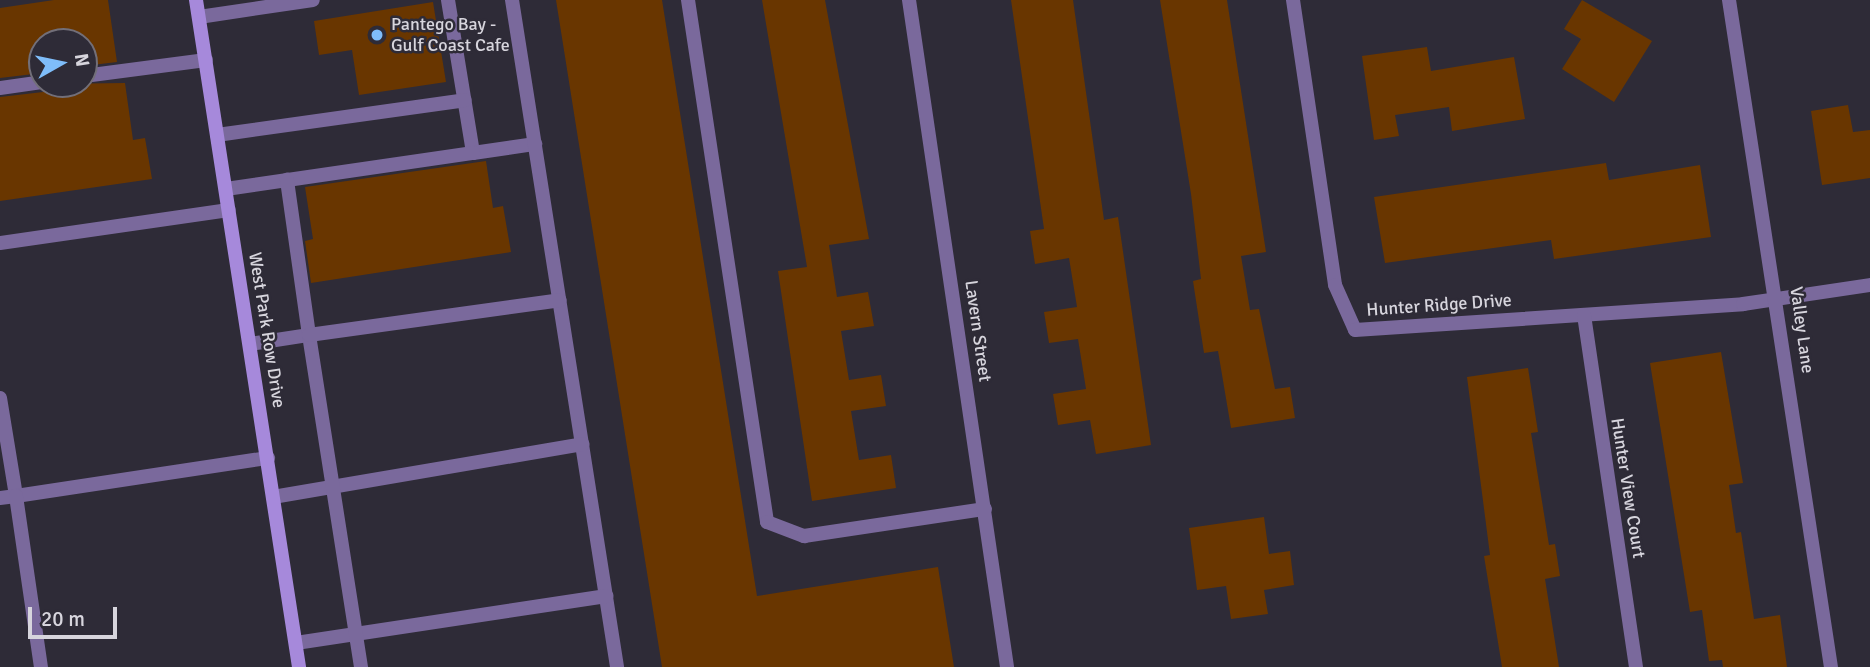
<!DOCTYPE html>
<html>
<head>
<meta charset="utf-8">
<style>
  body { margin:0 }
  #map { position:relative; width:1870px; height:667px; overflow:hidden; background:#2e2b37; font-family:Signika,sans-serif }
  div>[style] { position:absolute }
  .building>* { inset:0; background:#693600 }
  .service>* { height:14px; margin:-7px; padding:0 7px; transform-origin:7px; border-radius:7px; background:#7a699c }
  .minor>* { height:14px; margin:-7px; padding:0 7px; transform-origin:7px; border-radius:7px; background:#7a699c }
  .secondary>* { height:14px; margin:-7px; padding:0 7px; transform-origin:7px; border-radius:7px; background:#a689db }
  .dots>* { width:19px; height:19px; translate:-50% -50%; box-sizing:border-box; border:4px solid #2e2b37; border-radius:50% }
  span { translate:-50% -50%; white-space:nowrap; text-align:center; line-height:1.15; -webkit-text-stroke:5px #2e2b37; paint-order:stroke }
  .poi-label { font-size:18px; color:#d7d5dd }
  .left { translate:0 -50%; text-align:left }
  .street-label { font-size:18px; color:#d7d5dd }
  .north { position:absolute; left:28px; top:28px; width:70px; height:70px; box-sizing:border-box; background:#2e2b37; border:2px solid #726f79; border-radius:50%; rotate:81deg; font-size:19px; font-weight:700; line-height:28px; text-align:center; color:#d7d5dd }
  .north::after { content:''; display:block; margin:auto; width:24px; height:32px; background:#7fbdfa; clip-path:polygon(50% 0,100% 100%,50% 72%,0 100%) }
  .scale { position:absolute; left:28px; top:607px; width:89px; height:32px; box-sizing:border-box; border:4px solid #d7d5dd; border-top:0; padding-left:9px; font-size:21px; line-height:24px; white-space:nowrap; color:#d7d5dd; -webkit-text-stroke:5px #2e2b37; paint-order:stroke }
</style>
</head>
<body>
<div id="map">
  <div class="building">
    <i style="clip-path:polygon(54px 0,108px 0,117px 62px,84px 66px,84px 42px,42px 42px,42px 73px,0 78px,0 8px)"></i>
    <i style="clip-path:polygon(556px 0,662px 0,757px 596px,938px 567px,954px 667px,662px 667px)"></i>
    <i style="clip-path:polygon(762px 0,825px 0,869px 239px,829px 245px,837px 297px,868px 292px,874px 326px,841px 331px,849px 380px,881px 375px,886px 406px,851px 411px,859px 460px,891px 455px,896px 488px,812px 501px,778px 271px,807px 267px)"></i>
    <i style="clip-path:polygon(1011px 0,1073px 0,1104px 220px,1118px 217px,1151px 445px,1096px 454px,1090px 420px,1058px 425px,1053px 394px,1086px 389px,1078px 339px,1049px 343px,1044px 312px,1077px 307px,1069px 258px,1035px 264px,1030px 231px,1044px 229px)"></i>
    <i style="clip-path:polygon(1160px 0,1227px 0,1266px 252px,1241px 256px,1250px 310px,1259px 309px,1275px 389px,1290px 387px,1295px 418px,1231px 428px,1218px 351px,1204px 353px,1193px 281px,1201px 279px,1191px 194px)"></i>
    <i style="clip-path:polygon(1582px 0,1652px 41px,1614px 102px,1562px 69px,1581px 39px,1564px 29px)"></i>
    <i style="clip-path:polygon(433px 2px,446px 82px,359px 95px,352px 50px,319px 55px,314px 21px)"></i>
    <i style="clip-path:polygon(1427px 47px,1431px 71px,1514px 57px,1525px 119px,1452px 131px,1449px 107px,1395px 115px,1399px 136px,1374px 140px,1362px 56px)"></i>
    <i style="clip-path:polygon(125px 83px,133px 140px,145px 138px,152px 179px,0 201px,0 97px,43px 92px,51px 84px)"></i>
    <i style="clip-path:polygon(1848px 105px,1853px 132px,1870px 130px,1870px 178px,1822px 185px,1811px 111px)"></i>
    <i style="clip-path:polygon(486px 161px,493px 208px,503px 206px,511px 252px,311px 283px,305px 241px,313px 239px,305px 187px)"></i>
    <i style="clip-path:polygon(1606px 163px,1609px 180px,1700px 165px,1711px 237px,1554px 259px,1551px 240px,1385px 263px,1374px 197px)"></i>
    <i style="clip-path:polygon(1721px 352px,1743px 483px,1729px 485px,1736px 533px,1741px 532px,1754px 619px,1780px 615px,1787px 667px,1723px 667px,1722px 660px,1709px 661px,1702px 610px,1690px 612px,1650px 363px)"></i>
    <i style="clip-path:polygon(1528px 368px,1538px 432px,1531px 433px,1549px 545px,1555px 544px,1560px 576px,1545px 579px,1559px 667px,1502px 667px,1484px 556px,1490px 555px,1467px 377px)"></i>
    <i style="clip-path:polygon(1264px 517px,1269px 554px,1290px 551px,1294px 585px,1264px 590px,1268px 614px,1231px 619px,1226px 586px,1197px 590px,1189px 528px)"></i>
  </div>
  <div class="service">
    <i style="left:448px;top:0;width:155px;rotate:80.7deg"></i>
    <i style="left:473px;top:153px;width:63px;rotate:-8.3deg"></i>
    <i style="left:512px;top:0;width:675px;rotate:81.05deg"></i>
    <i style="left:688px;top:0;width:528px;rotate:81.39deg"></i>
    <i style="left:767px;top:522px;width:40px;rotate:21deg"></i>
    <i style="left:804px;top:536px;width:183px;rotate:-8.5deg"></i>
    <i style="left:199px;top:17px;width:115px;rotate:-8.5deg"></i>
    <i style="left:84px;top:76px;width:123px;rotate:-7.5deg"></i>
    <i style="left:0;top:88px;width:42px;rotate:-8.1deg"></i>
    <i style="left:217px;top:135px;width:250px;rotate:-8deg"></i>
    <i style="left:226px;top:189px;width:250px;rotate:-8.3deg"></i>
    <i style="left:0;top:243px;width:231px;rotate:-8.2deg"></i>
    <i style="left:250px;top:344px;width:60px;rotate:-8.7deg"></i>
    <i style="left:309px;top:335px;width:157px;rotate:-98.1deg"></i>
    <i style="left:0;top:398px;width:99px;rotate:80.7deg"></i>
    <i style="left:16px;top:496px;width:255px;rotate:-8.6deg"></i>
    <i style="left:273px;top:497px;width:314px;rotate:-9.7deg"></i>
    <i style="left:0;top:498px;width:16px;rotate:-7deg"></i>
    <i style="left:16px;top:496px;width:173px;rotate:81.7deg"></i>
    <i style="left:296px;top:643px;width:314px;rotate:-8.6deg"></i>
    <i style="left:361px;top:667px;width:336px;rotate:-98.9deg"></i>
    <i style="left:309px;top:335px;width:253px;rotate:-7.9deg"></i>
  </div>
  <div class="minor">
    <i style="left:909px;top:0;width:674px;rotate:81.64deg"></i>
    <i style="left:1293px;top:0;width:288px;rotate:81.6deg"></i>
    <i style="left:1335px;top:285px;width:49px;rotate:66deg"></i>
    <i style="left:1355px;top:330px;width:389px;rotate:-3.8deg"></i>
    <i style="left:1743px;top:304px;width:128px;rotate:-8.5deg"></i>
    <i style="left:1729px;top:0;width:675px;rotate:81.31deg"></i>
    <i style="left:1584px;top:315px;width:356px;rotate:81.6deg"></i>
  </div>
  <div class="secondary">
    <i style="left:196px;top:0;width:675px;rotate:81.22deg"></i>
  </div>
  <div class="dots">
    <i style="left:377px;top:35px;background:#7fbdfa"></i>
  </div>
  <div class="poi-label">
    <span class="left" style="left:391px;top:35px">Pantego Bay -<br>Gulf Coast Cafe</span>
  </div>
  <div class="street-label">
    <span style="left:1439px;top:305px;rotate:-4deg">Hunter Ridge Drive</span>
    <span style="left:267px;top:330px;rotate:81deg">West Park Row Drive</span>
    <span style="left:1802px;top:330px;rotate:82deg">Valley Lane</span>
    <span style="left:978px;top:331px;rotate:82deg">Lavern Street</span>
    <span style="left:1628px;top:488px;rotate:81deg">Hunter View Court</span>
  </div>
  <div class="north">N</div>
  <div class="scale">20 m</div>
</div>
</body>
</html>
